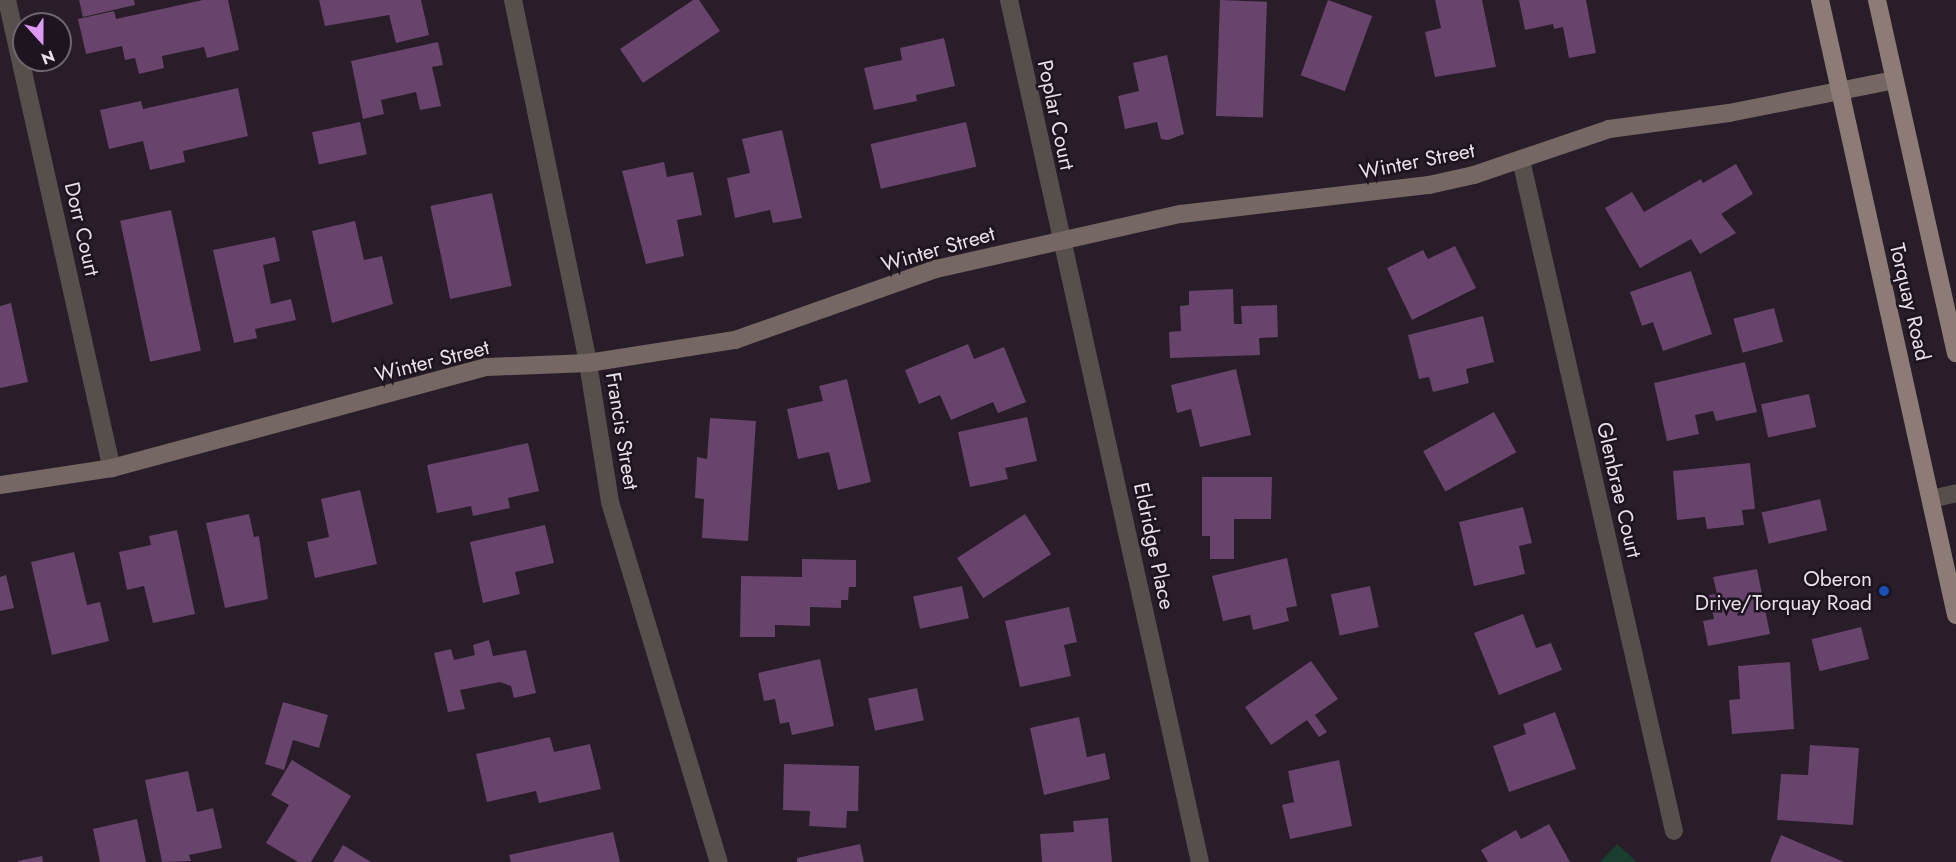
<!DOCTYPE html>
<html>
<head>
<meta charset="utf-8">
<style>
  body { margin:0 }
  #map { position:relative; width:1956px; height:862px; overflow:hidden; background:#281d28; font-family:Jost,sans-serif }
  div>[style] { position:absolute }
  .green>* { inset:0; background:#193e2d }
  .building>* { inset:0; background:#68436b; transform-origin:0 0 }
  .street>* { height:18px; margin:-9px; padding:0 9px; transform-origin:9px; border-radius:9px; background:#574f4c }
  .secondary>* { height:18px; margin:-9px; padding:0 9px; transform-origin:9px; border-radius:9px; background:#756864 }
  .primary>* { height:18px; margin:-9px; padding:0 9px; transform-origin:9px; border-radius:9px; background:#8d7c76 }
  .dots>* { width:16px; height:16px; translate:-50% -50%; box-sizing:border-box; border:3px solid #1e141f; border-radius:50% }
  span { translate:-50% -50%; white-space:nowrap; text-align:center; line-height:1.15; -webkit-text-stroke:5px #1e141f; paint-order:stroke }
  .street-label { font-size:21px; color:#e7e0e8 }
  .poi-label { font-size:21px; color:#e7e0e8 }
  .right { translate:-100% -50%; text-align:right }
  .north { position:absolute; left:12px; top:12px; width:60px; height:60px; box-sizing:border-box; background:#1e141f; border:2px solid #6e666f; border-radius:50%; rotate:159deg; font-size:16px; font-weight:700; line-height:24px; text-align:center; color:#e7e0e8 }
  .north::after { content:''; display:block; margin:auto; width:21px; height:27px; background:#dc99f5; clip-path:polygon(50% 0,100% 100%,50% 72%,0 100%) }
</style>
</head>
<body>
<div id="map">
  <div class="green">
    <i style="clip-path:polygon(1617px 844px,1637px 862px,1600px 862px)"></i>
  </div>
  <div class="building">
    <i style="clip-path:polygon(79px 0,134px 0,135px 5px,83px 17px)"></i>
    <i style="clip-path:polygon(203px 0,228px 0,239px 50px,207px 58px,204px 47px,162px 56px,164px 68px,139px 74px,135px 58px,125px 60px,122px 46px,86px 54px,78px 19px,114px 11px,116px 19px)"></i>
    <i style="clip-path:polygon(319px 0,421px 0,429px 35px,396px 43px,389px 15px,325px 26px)"></i>
    <i style="clip-path:polygon(693px 0,699px 0,720px 31px,643px 83px,620px 49px)"></i>
    <i style="left:1220px;top:0;width:47px;height:116px;rotate:2deg"></i>
    <i style="left:1328px;top:0;width:47px;height:80px;rotate:20deg"></i>
    <i style="clip-path:polygon(1435px 0,1482px 0,1496px 67px,1435px 77px,1425px 32px,1441px 28px)"></i>
    <i style="clip-path:polygon(1519px 0,1586px 0,1596px 53px,1569px 58px,1563px 27px,1554px 29px,1553px 24px,1525px 30px)"></i>
    <i style="clip-path:polygon(944px 38px,955px 86px,916px 95px,917px 101px,874px 110px,864px 68px,902px 60px,900px 48px)"></i>
    <i style="clip-path:polygon(438px 42px,443px 65px,432px 67px,441px 106px,420px 110px,416px 92px,381px 100px,384px 114px,363px 119px,351px 61px)"></i>
    <i style="clip-path:polygon(1167px 55px,1184px 134px,1168px 140px,1161px 139px,1157px 122px,1125px 129px,1118px 96px,1139px 91px,1133px 63px)"></i>
    <i style="clip-path:polygon(238px 88px,248px 136px,183px 151px,185px 162px,150px 170px,143px 141px,109px 149px,100px 110px,141px 101px,143px 109px)"></i>
    <i style="left:360px;top:122px;width:33px;height:49px;rotate:78deg"></i>
    <i style="left:966px;top:122px;width:46px;height:98px;rotate:77deg"></i>
    <i style="clip-path:polygon(782px 130px,802px 218px,773px 223px,770px 210px,735px 218px,727px 178px,750px 173px,742px 139px)"></i>
    <i style="clip-path:polygon(664px 162px,667px 177px,693px 172px,702px 215px,677px 220px,684px 256px,646px 264px,622px 171px)"></i>
    <i style="clip-path:polygon(1736px 164px,1753px 194px,1721px 214px,1736px 233px,1700px 254px,1691px 239px,1640px 268px,1605px 208px,1632px 192px,1644px 212px,1701px 179px,1703px 183px)"></i>
    <i style="left:492px;top:193px;width:95px;height:63px;rotate:78deg"></i>
    <i style="left:171px;top:210px;width:144px;height:52px;rotate:78deg"></i>
    <i style="clip-path:polygon(355px 221px,364px 260px,382px 256px,393px 304px,332px 323px,312px 231px)"></i>
    <i style="clip-path:polygon(275px 237px,280px 261px,263px 265px,271px 304px,291px 299px,296px 320px,255px 329px,257px 338px,234px 343px,213px 250px)"></i>
    <i style="clip-path:polygon(1455px 246px,1476px 288px,1412px 320px,1387px 268px,1423px 250px,1428px 259px)"></i>
    <i style="clip-path:polygon(1691px 271px,1712px 334px,1663px 351px,1653px 322px,1642px 326px,1630px 292px)"></i>
    <i style="clip-path:polygon(1233px 289px,1234px 324px,1242px 324px,1241px 306px,1277px 305px,1278px 337px,1259px 338px,1260px 355px,1170px 358px,1169px 332px,1181px 331px,1180px 306px,1189px 305px,1189px 291px)"></i>
    <i style="clip-path:polygon(11px 303px,28px 382px,0 388px,0 306px)"></i>
    <i style="left:1774px;top:308px;width:35px;height:42px;rotate:75deg"></i>
    <i style="clip-path:polygon(1483px 316px,1494px 362px,1466px 369px,1469px 383px,1433px 392px,1429px 377px,1419px 379px,1408px 335px)"></i>
    <i style="clip-path:polygon(968px 344px,974px 359px,1004px 347px,1026px 402px,998px 413px,993px 402px,951px 420px,940px 395px,919px 404px,905px 370px)"></i>
    <i style="clip-path:polygon(1745px 362px,1757px 412px,1716px 421px,1713px 411px,1695px 415px,1699px 434px,1667px 441px,1654px 383px)"></i>
    <i style="clip-path:polygon(1236px 369px,1251px 435px,1200px 447px,1191px 409px,1177px 413px,1171px 385px)"></i>
    <i style="clip-path:polygon(847px 379px,871px 482px,838px 490px,829px 452px,798px 459px,787px 409px,823px 401px,819px 386px)"></i>
    <i style="left:1809px;top:394px;width:34px;height:49px;rotate:78deg"></i>
    <i style="left:1494px;top:412px;width:46px;height:81px;rotate:61deg"></i>
    <i style="clip-path:polygon(1027px 417px,1037px 461px,1005px 468px,1008px 479px,970px 487px,958px 432px)"></i>
    <i style="clip-path:polygon(710px 418px,756px 421px,748px 541px,702px 538px,704px 499px,695px 498px,697px 457px,707px 459px)"></i>
    <i style="clip-path:polygon(528px 443px,539px 491px,508px 498px,510px 508px,473px 516px,471px 506px,437px 513px,427px 465px)"></i>
    <i style="clip-path:polygon(1750px 463px,1755px 509px,1742px 510px,1744px 525px,1707px 529px,1705px 517px,1677px 520px,1673px 471px)"></i>
    <i style="clip-path:polygon(1202px 477px,1272px 477px,1271px 519px,1234px 519px,1234px 559px,1210px 559px,1210px 536px,1202px 536px)"></i>
    <i style="clip-path:polygon(360px 490px,377px 564px,315px 578px,307px 542px,329px 537px,321px 499px)"></i>
    <i style="left:1820px;top:499px;width:32px;height:60px;rotate:77deg"></i>
    <i style="clip-path:polygon(1523px 507px,1532px 543px,1519px 546px,1525px 574px,1474px 586px,1459px 522px)"></i>
    <i style="clip-path:polygon(249px 514px,254px 537px,259px 536px,268px 599px,225px 608px,206px 523px)"></i>
    <i style="left:1025px;top:514px;width:48px;height:81px;rotate:57deg"></i>
    <i style="clip-path:polygon(545px 525px,554px 563px,515px 572px,520px 594px,483px 603px,470px 542px)"></i>
    <i style="clip-path:polygon(177px 530px,195px 614px,153px 623px,144px 586px,127px 590px,119px 552px,151px 545px,149px 536px)"></i>
    <i style="clip-path:polygon(74px 552px,87px 605px,100px 602px,109px 641px,52px 655px,31px 562px)"></i>
    <i style="clip-path:polygon(1287px 558px,1297px 606px,1286px 608px,1289px 621px,1253px 630px,1250px 615px,1223px 621px,1212px 576px)"></i>
    <i style="clip-path:polygon(802px 559px,856px 560px,856px 587px,849px 587px,848px 600px,841px 600px,841px 608px,810px 607px,810px 626px,775px 625px,775px 637px,740px 637px,741px 576px,802px 577px)"></i>
    <i style="clip-path:polygon(1757px 569px,1770px 634px,1708px 646px,1703px 621px,1714px 619px,1709px 595px,1717px 594px,1713px 577px)"></i>
    <i style="clip-path:polygon(6px 575px,14px 608px,0 611px,0 577px)"></i>
    <i style="left:962px;top:586px;width:33px;height:50px;rotate:78deg"></i>
    <i style="left:1370px;top:586px;width:42px;height:40px;rotate:78deg"></i>
    <i style="clip-path:polygon(1069px 607px,1077px 642px,1064px 645px,1071px 676px,1020px 687px,1005px 621px)"></i>
    <i style="clip-path:polygon(1523px 614px,1536px 648px,1551px 643px,1562px 670px,1499px 695px,1474px 633px)"></i>
    <i style="left:1861px;top:627px;width:33px;height:51px;rotate:76deg"></i>
    <i style="clip-path:polygon(489px 640px,493px 656px,526px 650px,536px 693px,514px 698px,511px 686px,500px 682px,460px 690px,465px 709px,448px 712px,434px 653px,451px 649px,454px 660px,475px 655px,473px 645px)"></i>
    <i style="clip-path:polygon(820px 659px,834px 726px,792px 735px,789px 722px,780px 724px,775px 699px,764px 701px,758px 673px)"></i>
    <i style="clip-path:polygon(1311px 661px,1338px 699px,1315px 715px,1327px 732px,1319px 737px,1307px 720px,1271px 745px,1245px 707px)"></i>
    <i style="clip-path:polygon(1790px 662px,1794px 729px,1732px 734px,1729px 700px,1740px 699px,1738px 666px)"></i>
    <i style="left:917px;top:688px;width:33px;height:50px;rotate:78deg"></i>
    <i style="clip-path:polygon(283px 702px,328px 715px,319px 748px,293px 740px,284px 770px,265px 764px)"></i>
    <i style="clip-path:polygon(1555px 712px,1576px 769px,1509px 792px,1493px 746px,1526px 734px,1523px 724px)"></i>
    <i style="clip-path:polygon(1079px 717px,1087px 757px,1105px 753px,1110px 779px,1044px 795px,1030px 728px)"></i>
    <i style="clip-path:polygon(550px 737px,554px 752px,590px 744px,601px 789px,539px 803px,536px 791px,487px 802px,476px 754px)"></i>
    <i style="clip-path:polygon(1810px 745px,1859px 748px,1853px 825px,1777px 820px,1781px 774px,1808px 775px)"></i>
    <i style="clip-path:polygon(292px 760px,351px 796px,311px 862px,298px 862px,266px 843px,289px 805px,271px 795px)"></i>
    <i style="clip-path:polygon(1339px 760px,1352px 826px,1290px 839px,1282px 805px,1294px 802px,1288px 771px)"></i>
    <i style="clip-path:polygon(784px 764px,859px 766px,858px 811px,847px 811px,846px 828px,809px 826px,810px 811px,783px 810px)"></i>
    <i style="clip-path:polygon(188px 771px,197px 812px,213px 808px,222px 848px,189px 855px,191px 861px,162px 862px,145px 780px)"></i>
    <i style="clip-path:polygon(1108px 818px,1112px 862px,1042px 862px,1040px 834px,1074px 832px,1073px 821px)"></i>
    <i style="clip-path:polygon(137px 819px,146px 862px,100px 862px,93px 829px)"></i>
    <i style="clip-path:polygon(1549px 824px,1570px 862px,1488px 862px,1481px 850px,1516px 830px,1521px 839px)"></i>
    <i style="clip-path:polygon(613px 832px,620px 862px,511px 862px,509px 855px)"></i>
    <i style="clip-path:polygon(1781px 835px,1844px 862px,1770px 862px)"></i>
    <i style="clip-path:polygon(860px 844px,864px 862px,797px 862px,797px 858px)"></i>
    <i style="clip-path:polygon(343px 845px,371px 862px,333px 862px)"></i>
    <i style="clip-path:polygon(42px 856px,43px 862px,18px 862px,18px 861px)"></i>
  </div>
  <div class="street">
    <i style="left:7px;top:0;width:480px;rotate:77.4deg"></i>
    <i style="left:513px;top:0;width:371px;rotate:78.3deg"></i>
    <i style="left:588px;top:363px;width:141px;rotate:81deg"></i>
    <i style="left:610px;top:502px;width:376px;rotate:73.2deg"></i>
    <i style="left:1009px;top:0;width:883px;rotate:77.51deg"></i>
    <i style="left:1521px;top:160px;width:688px;rotate:77.16deg"></i>
    <i style="left:1931px;top:499px;width:26px;rotate:-13deg"></i>
  </div>
  <div class="secondary">
    <i style="left:0;top:485px;width:113px;rotate:-8.6deg"></i>
    <i style="left:112px;top:468px;width:388px;rotate:-15.1deg"></i>
    <i style="left:487px;top:367px;width:101px;rotate:-2.3deg"></i>
    <i style="left:588px;top:363px;width:149px;rotate:-8.9deg"></i>
    <i style="left:735px;top:340px;width:213px;rotate:-19.5deg"></i>
    <i style="left:936px;top:269px;width:251px;rotate:-12.7deg"></i>
    <i style="left:1181px;top:214px;width:250px;rotate:-6.7deg"></i>
    <i style="left:1429px;top:185px;width:46px;rotate:-12.5deg"></i>
    <i style="left:1474px;top:175px;width:143px;rotate:-18.8deg"></i>
    <i style="left:1609px;top:129px;width:121px;rotate:-7.6deg"></i>
    <i style="left:1729px;top:113px;width:168px;rotate:-11.3deg"></i>
  </div>
  <div class="primary">
    <i style="left:1820px;top:0;width:630px;rotate:77.53deg"></i>
    <i style="left:1877px;top:0;width:362px;rotate:77.4deg"></i>
  </div>
  <div class="dots">
    <i style="left:1884px;top:591px;background:#1a4fb4"></i>
  </div>
  <div class="street-label">
    <span style="left:1056px;top:115px;rotate:78deg">Poplar Court</span>
    <span style="left:1417px;top:161px;rotate:-11deg">Winter Street</span>
    <span style="left:82px;top:229px;rotate:77deg">Dorr Court</span>
    <span style="left:938px;top:249px;rotate:-16deg">Winter Street</span>
    <span style="left:1910px;top:302px;rotate:77deg">Torquay Road</span>
    <span style="left:432px;top:361px;rotate:-14deg">Winter Street</span>
    <span style="left:622px;top:431px;rotate:81deg">Francis Street</span>
    <span style="left:1619px;top:490px;rotate:77deg">Glenbrae Court</span>
    <span style="left:1154px;top:546px;rotate:78deg">Eldridge Place</span>
  </div>
  <div class="poi-label">
    <span class="right" style="left:1872px;top:591px">Oberon<br>Drive/Torquay Road</span>
  </div>
  <div class="north">N</div>
</div>
</body>
</html>
